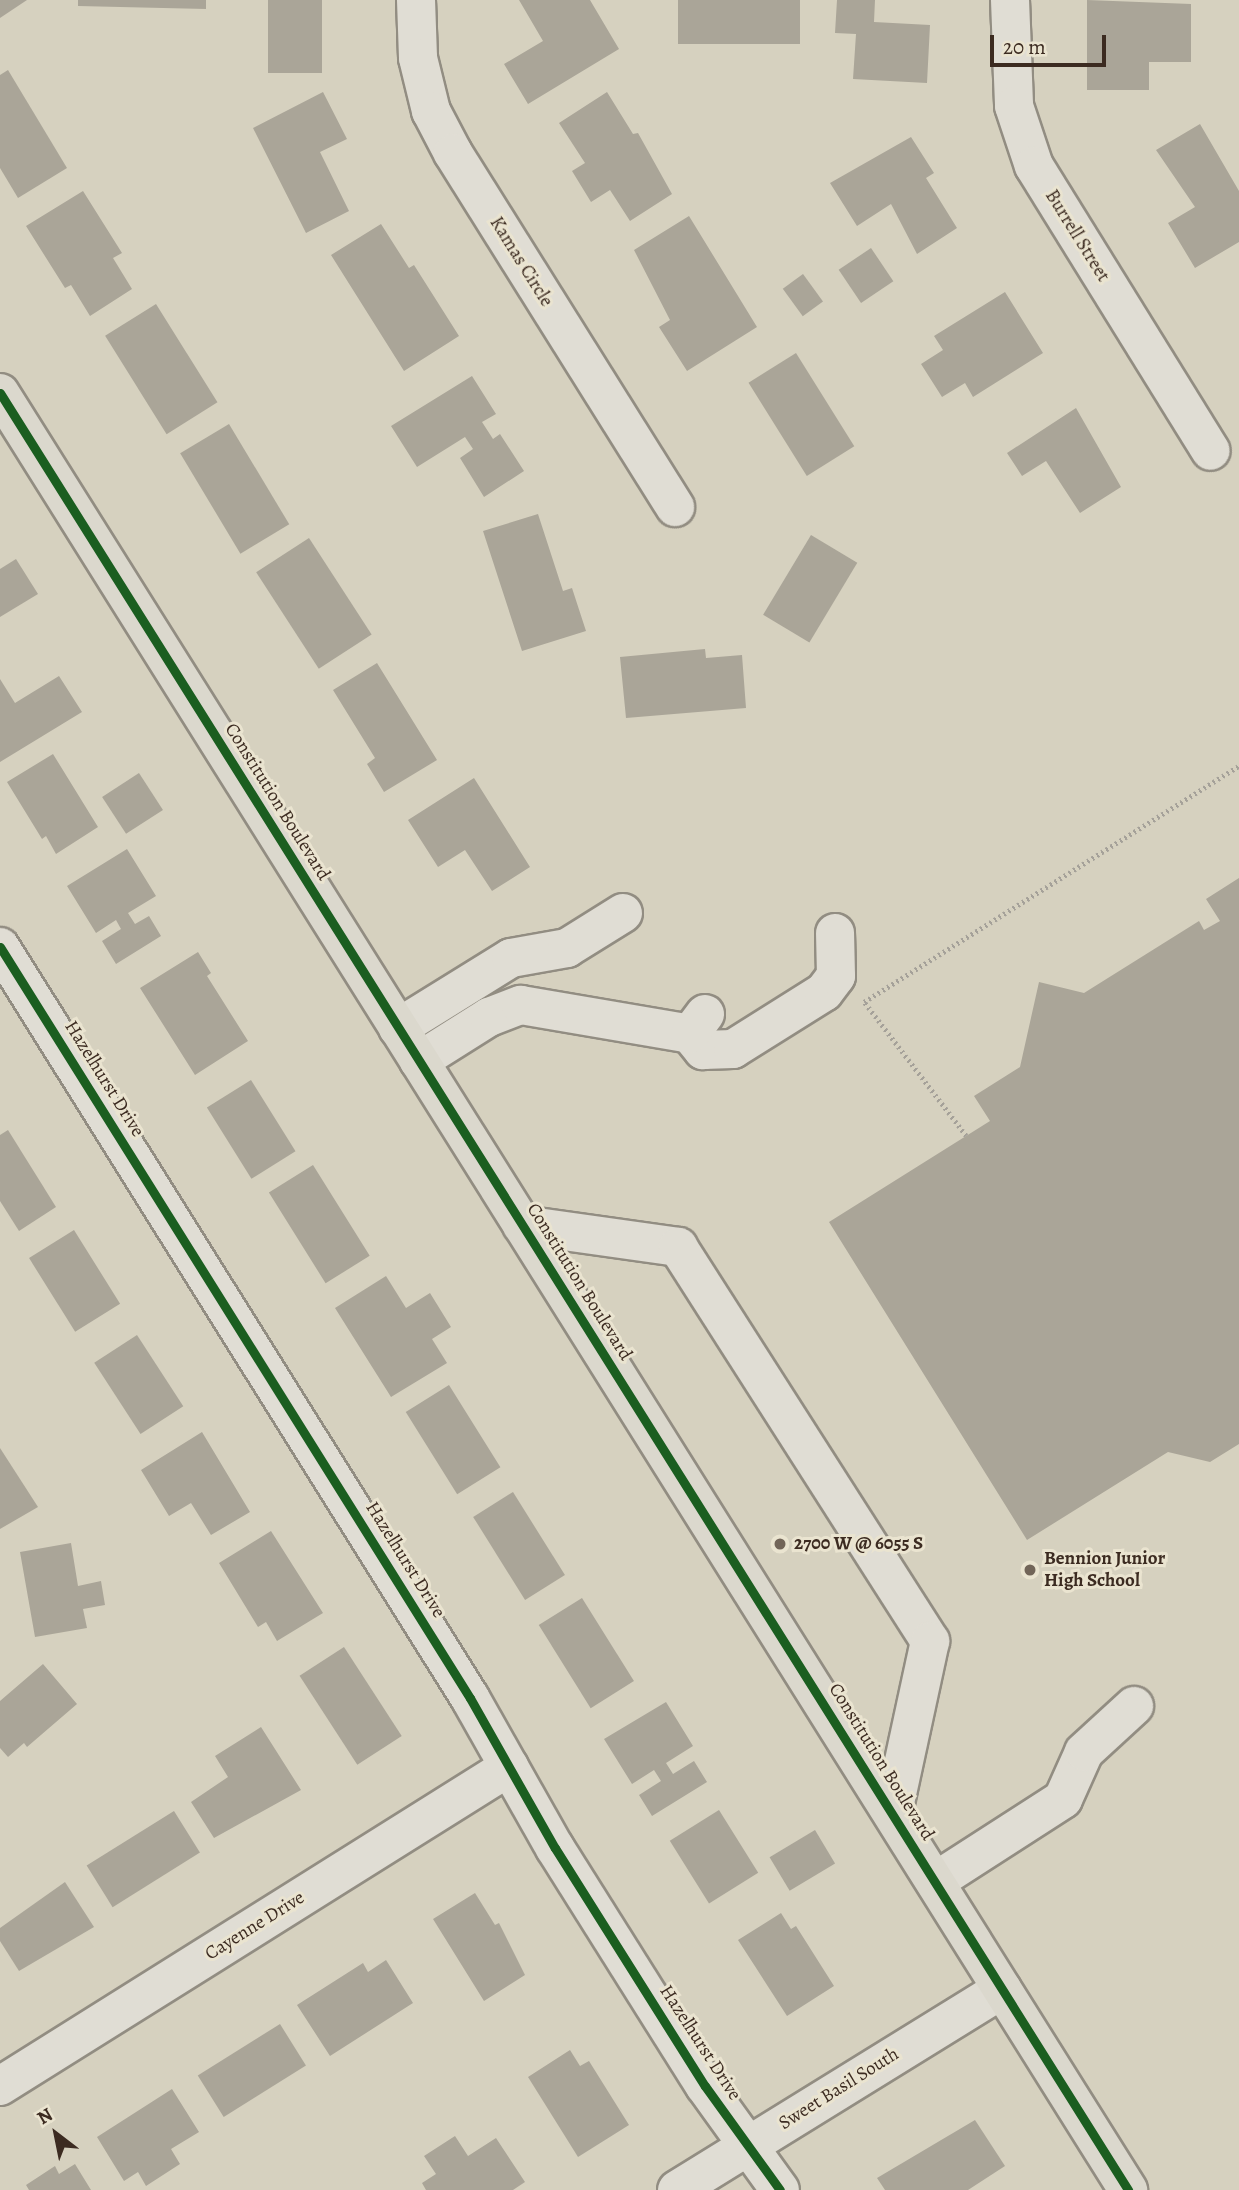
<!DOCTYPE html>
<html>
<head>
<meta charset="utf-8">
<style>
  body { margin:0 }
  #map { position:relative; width:1239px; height:2190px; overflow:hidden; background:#d6d1bf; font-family:Alegreya,serif }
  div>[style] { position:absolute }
  .building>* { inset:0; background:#aaa598; transform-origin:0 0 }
  .path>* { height:4.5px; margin-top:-2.25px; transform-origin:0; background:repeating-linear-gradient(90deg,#a5a199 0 2px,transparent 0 5.5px) }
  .roads { filter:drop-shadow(2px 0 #928d82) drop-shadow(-2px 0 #928d82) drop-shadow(0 2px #928d82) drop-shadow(0 -2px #928d82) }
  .minor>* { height:38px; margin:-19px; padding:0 19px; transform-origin:19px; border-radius:19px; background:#e0ddd4 }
  .major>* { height:38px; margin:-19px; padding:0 19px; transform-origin:19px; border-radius:19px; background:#dbd8cd }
  .cycleway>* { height:9px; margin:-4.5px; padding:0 4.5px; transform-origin:4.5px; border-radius:4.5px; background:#1b5e20 }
  .dots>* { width:19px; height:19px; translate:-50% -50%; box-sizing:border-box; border:4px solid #eae4d0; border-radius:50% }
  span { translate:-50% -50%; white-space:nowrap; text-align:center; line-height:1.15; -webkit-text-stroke:6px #eae4d0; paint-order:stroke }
  .street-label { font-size:19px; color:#3c2b21 }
  .poi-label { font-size:19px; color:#3c2b21; font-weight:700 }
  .left { translate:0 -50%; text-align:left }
  .north { position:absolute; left:21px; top:2099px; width:70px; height:70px; -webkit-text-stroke:5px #eae4d0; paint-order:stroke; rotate:328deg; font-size:19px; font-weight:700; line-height:28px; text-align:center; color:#3c2b21 }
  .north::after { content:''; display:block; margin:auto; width:24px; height:32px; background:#3c2b21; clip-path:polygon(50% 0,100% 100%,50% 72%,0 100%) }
  .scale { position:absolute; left:990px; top:35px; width:116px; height:32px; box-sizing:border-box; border:4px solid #3c2b21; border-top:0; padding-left:9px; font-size:21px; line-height:24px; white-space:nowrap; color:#3c2b21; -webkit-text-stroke:5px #eae4d0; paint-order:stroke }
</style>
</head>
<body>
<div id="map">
  <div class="building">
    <i style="clip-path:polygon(0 0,27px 0,0 18px)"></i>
    <i style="clip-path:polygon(78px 0,206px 0,206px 9px,78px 6px)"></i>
    <i style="left:268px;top:0;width:54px;height:73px"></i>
    <i style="clip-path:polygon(519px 0,590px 0,619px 49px,528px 104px,504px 64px,543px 41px)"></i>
    <i style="left:678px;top:0;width:122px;height:44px"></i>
    <i style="clip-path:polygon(837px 0,875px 0,874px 22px,930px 25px,927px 83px,853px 79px,856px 34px,835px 33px)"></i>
    <i style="clip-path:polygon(1087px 0,1191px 4px,1191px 62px,1149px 62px,1149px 90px,1087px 90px)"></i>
    <i style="clip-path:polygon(8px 70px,67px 168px,18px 198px,0 168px,0 75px)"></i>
    <i style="clip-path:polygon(323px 92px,347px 139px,320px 152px,349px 211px,306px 233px,253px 128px)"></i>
    <i style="clip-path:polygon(607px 92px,633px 134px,638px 133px,672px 194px,630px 221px,610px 190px,591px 202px,572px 171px,585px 163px,559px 123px)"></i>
    <i style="clip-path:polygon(1200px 124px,1239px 191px,1239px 242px,1195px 268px,1168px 223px,1195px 207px,1156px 150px)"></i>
    <i style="clip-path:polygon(911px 137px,934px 173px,926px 178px,957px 228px,917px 254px,891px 204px,857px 226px,830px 183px)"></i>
    <i style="clip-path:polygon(83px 191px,122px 253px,113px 258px,132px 289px,90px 316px,71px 285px,65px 288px,26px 226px)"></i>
    <i style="clip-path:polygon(689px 216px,757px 327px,687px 371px,659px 327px,670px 320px,634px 250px)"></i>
    <i style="clip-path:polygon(381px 224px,409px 268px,414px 265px,459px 336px,404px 371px,331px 255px)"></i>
    <i style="left:871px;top:248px;width:40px;height:39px;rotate:56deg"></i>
    <i style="left:803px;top:274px;width:34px;height:25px;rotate:54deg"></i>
    <i style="clip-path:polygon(1005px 292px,1043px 353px,973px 397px,965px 383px,942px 397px,921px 364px,943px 350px,934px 336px)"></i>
    <i style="left:156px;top:304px;width:116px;height:60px;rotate:58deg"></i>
    <i style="left:796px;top:353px;width:110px;height:56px;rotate:58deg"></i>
    <i style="clip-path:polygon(472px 376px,496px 414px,482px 422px,493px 439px,500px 434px,524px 471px,484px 497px,460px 458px,473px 449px,465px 437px,417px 467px,391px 426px)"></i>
    <i style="clip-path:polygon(1076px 408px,1121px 487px,1080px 513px,1046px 461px,1022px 476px,1007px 453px)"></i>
    <i style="left:229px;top:424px;width:117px;height:57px;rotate:59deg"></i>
    <i style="clip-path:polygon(538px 514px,563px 591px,572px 588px,586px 631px,522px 651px,483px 531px)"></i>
    <i style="left:811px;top:535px;width:54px;height:93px;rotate:31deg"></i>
    <i style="left:309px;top:538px;width:115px;height:63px;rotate:57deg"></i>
    <i style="clip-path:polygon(16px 559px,38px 594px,0 617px,0 569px)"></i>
    <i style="clip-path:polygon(705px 649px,706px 658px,742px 655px,746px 708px,626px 718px,620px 657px)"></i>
    <i style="clip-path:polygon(377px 663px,437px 760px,384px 792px,367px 764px,375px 758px,333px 690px)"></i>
    <i style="clip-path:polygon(59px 676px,82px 712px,0 762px,0 679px,15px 703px)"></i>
    <i style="clip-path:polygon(53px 754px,98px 827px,56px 854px,46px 836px,42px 839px,7px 782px)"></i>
    <i style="left:139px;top:773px;width:44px;height:44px;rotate:57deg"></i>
    <i style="clip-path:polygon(474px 778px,530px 867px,492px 891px,465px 850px,438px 867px,408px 820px)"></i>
    <i style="clip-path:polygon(127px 849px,156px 896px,128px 913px,135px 924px,149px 916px,161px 936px,116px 964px,102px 941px,121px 929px,116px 920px,96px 933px,67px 886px)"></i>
    <i style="clip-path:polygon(1239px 878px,1239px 1444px,1210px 1462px,1168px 1452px,1027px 1540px,829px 1222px,990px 1121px,974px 1096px,1020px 1067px,1039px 982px,1084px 993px,1199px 921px,1204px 930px,1220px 921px,1206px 899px)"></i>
    <i style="clip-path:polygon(198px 952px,211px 973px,207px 976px,248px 1041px,195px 1075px,140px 988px)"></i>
    <i style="left:251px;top:1080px;width:84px;height:52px;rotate:58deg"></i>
    <i style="clip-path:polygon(8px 1130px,56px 1207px,19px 1231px,0 1201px,0 1135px)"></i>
    <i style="left:313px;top:1165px;width:107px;height:52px;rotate:58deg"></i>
    <i style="left:74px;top:1230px;width:87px;height:53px;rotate:58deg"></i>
    <i style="clip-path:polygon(386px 1276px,406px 1308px,430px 1293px,451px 1327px,432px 1339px,447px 1363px,391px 1397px,335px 1308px)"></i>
    <i style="left:137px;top:1335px;width:85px;height:51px;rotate:57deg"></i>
    <i style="left:449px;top:1385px;width:97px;height:51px;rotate:58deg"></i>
    <i style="clip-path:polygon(202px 1432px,250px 1512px,211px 1535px,191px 1503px,169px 1516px,141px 1470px)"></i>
    <i style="clip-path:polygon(0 1448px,38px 1507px,0 1529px)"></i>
    <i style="left:513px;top:1492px;width:98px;height:47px;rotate:58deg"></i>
    <i style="clip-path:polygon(271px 1531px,323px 1613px,277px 1641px,266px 1622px,258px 1627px,219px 1563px)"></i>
    <i style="clip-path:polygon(71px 1543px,78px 1586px,101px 1581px,105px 1605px,83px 1609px,87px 1628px,35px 1637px,20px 1552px)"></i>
    <i style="left:582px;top:1598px;width:98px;height:51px;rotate:58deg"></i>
    <i style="left:344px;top:1647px;width:106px;height:53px;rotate:57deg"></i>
    <i style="clip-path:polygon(43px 1664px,77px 1704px,27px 1747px,24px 1743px,8px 1757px,0 1748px,0 1701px)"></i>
    <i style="clip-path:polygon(666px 1702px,693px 1746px,666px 1763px,673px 1774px,694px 1761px,707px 1782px,652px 1816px,639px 1795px,661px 1781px,654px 1770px,632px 1784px,604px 1739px)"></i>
    <i style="clip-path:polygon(261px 1727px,301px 1790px,214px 1838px,191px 1802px,228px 1777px,215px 1756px)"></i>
    <i style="left:719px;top:1810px;width:74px;height:58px;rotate:58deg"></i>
    <i style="left:174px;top:1811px;width:49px;height:103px;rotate:58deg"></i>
    <i style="left:815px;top:1830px;width:39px;height:53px;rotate:59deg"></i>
    <i style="clip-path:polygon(65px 1882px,94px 1927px,19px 1971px,0 1941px,0 1928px)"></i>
    <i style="clip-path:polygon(475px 1893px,495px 1925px,499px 1923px,525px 1975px,484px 2001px,433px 1919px)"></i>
    <i style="clip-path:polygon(781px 1913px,791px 1929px,796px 1926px,834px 1986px,787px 2016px,738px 1940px)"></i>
    <i style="clip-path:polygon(386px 1960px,413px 2003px,330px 2056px,297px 2005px,363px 1963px,368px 1972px)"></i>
    <i style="left:280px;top:2024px;width:49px;height:97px;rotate:58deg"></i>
    <i style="clip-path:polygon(570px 2050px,580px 2066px,589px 2061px,629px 2125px,578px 2157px,528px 2077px)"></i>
    <i style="clip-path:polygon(172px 2089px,199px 2132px,171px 2149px,180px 2164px,146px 2186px,138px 2172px,124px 2181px,97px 2137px)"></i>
    <i style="clip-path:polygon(975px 2120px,1005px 2166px,968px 2190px,885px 2190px,877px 2178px)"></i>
    <i style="clip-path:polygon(455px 2136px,468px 2156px,496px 2138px,525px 2182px,513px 2190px,426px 2190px,422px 2183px,436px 2174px,424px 2156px)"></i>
    <i style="clip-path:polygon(75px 2164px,91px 2190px,29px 2190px,26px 2185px,55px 2166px,59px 2174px)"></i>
  </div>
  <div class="path">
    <i style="left:966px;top:1136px;width:168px;rotate:-127.3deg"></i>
    <i style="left:864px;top:1002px;width:443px;rotate:-32.2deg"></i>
  </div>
  <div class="roads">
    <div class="minor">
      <i style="left:416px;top:0;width:58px;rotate:88deg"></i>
      <i style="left:418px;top:58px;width:55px;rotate:76.2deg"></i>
      <i style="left:431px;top:111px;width:47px;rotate:62.4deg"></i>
      <i style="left:453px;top:153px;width:418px;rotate:57.9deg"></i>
      <i style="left:1010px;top:0;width:106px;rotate:87.8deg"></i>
      <i style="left:1014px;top:106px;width:63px;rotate:71.6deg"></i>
      <i style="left:1034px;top:166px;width:335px;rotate:58.2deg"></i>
      <i style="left:0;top:947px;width:886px;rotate:57.96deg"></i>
      <i style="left:470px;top:1698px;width:172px;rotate:60.5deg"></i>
      <i style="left:555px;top:1848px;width:281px;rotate:57.8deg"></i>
      <i style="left:705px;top:2086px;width:128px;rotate:54.2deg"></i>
      <i style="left:398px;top:1028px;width:133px;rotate:-31.8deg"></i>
      <i style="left:511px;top:958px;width:57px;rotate:-10.1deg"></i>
      <i style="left:567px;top:948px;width:66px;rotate:-32deg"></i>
      <i style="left:690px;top:1034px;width:21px;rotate:51deg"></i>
      <i style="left:703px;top:1050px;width:30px;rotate:-2deg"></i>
      <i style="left:733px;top:1049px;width:107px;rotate:-32.1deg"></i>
      <i style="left:824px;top:992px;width:20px;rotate:-53deg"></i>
      <i style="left:836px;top:976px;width:43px;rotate:-91.3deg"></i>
      <i style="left:419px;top:1061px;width:83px;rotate:-32.2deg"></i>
      <i style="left:489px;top:1017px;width:34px;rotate:-21deg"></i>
      <i style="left:521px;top:1005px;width:171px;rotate:9.7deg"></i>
      <i style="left:690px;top:1034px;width:25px;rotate:-53deg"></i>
      <i style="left:522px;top:1225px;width:158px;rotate:8deg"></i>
      <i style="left:678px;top:1247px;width:468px;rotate:57.4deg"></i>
      <i style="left:930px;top:1641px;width:175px;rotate:102.2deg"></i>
      <i style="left:936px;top:1881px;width:151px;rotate:-32.8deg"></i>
      <i style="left:1063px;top:1799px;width:51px;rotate:-65.9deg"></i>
      <i style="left:1084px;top:1752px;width:68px;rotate:-42.6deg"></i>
      <i style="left:0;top:2086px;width:601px;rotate:-32.08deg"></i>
      <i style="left:677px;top:2190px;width:382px;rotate:-31.7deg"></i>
    </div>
    <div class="major">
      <i style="left:0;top:393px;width:2122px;rotate:57.88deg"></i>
    </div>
  </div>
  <div class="cycleway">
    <i style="left:0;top:393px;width:2122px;rotate:57.88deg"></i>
    <i style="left:0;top:947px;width:886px;rotate:57.96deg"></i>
    <i style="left:470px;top:1698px;width:172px;rotate:60.5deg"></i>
    <i style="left:555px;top:1848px;width:281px;rotate:57.8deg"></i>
    <i style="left:705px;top:2086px;width:128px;rotate:54.2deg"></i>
  </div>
  <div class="dots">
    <i style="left:780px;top:1544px;background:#726558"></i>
    <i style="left:1030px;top:1570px;background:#726558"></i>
  </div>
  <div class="street-label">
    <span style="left:1077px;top:236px;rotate:58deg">Burrell Street</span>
    <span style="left:521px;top:262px;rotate:58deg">Kamas Circle</span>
    <span style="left:277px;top:802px;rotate:58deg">Constitution Boulevard</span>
    <span style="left:104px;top:1079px;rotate:58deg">Hazelhurst Drive</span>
    <span style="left:579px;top:1282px;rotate:58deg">Constitution Boulevard</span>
    <span style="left:405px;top:1560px;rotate:58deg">Hazelhurst Drive</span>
    <span style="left:881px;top:1762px;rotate:58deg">Constitution Boulevard</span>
    <span style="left:255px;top:1926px;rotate:-32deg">Cayenne Drive</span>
    <span style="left:700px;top:2043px;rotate:57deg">Hazelhurst Drive</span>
    <span style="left:839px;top:2089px;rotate:-32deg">Sweet Basil South</span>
  </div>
  <div class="poi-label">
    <span class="left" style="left:794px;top:1544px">2700 W @ 6055 S</span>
    <span class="left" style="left:1044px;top:1570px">Bennion Junior<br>High School</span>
  </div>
  <div class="north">N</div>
  <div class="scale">20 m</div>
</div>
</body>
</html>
